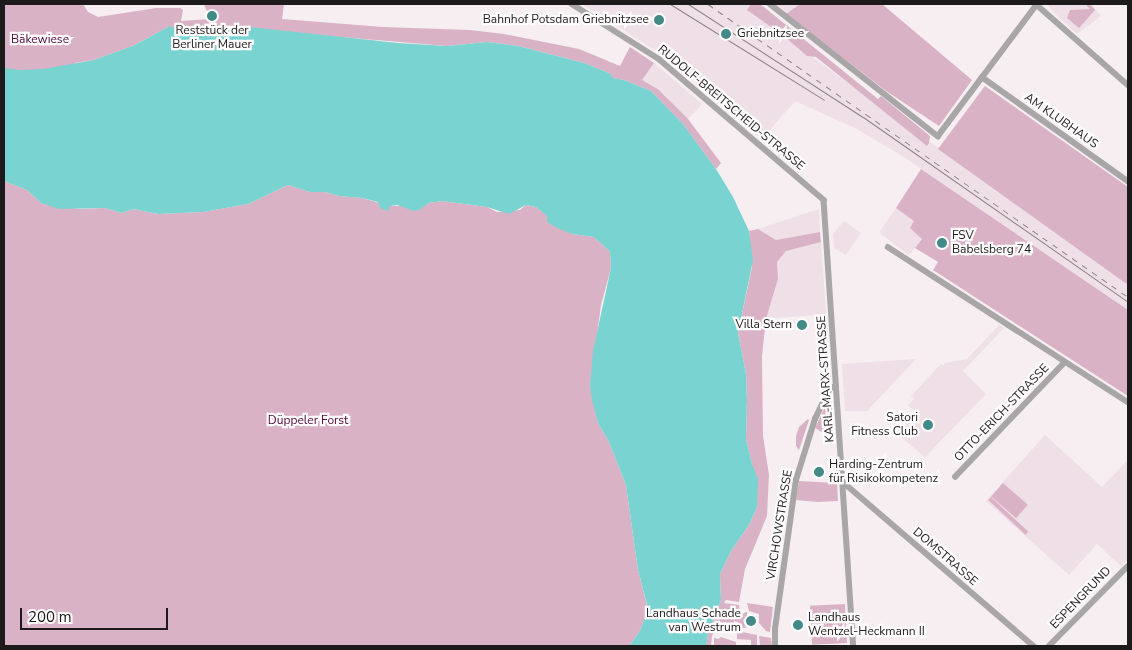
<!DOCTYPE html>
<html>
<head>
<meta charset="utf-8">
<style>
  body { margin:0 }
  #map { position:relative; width:1132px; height:650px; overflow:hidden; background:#f6eef1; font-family:"Nunito Sans",sans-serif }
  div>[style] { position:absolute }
  .built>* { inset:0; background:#efdfe7 }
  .green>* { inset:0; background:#dab2c5; transform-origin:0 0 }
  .water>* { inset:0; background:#79d3d1 }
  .minor>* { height:5.5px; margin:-2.75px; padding:0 2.75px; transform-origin:2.75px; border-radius:2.75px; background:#a9a6a7 }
  .tram>* { height:1px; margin:-0.5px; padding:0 0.5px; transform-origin:0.5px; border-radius:0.5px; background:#8b8587 }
  .rail>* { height:1px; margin-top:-0.5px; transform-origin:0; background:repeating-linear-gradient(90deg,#8b8587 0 6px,transparent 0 12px) }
  .dots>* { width:14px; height:14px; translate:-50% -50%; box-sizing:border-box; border:2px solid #fffdfe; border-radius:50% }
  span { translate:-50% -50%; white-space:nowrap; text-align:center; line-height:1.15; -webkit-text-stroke:4.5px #fffdfe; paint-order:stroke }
  .poi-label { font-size:12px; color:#1d1a1b }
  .right { translate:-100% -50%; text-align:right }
  .left { translate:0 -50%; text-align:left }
  .park-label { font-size:12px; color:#520637 }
  .street-label { font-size:12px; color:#1d1a1b }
  .frame { position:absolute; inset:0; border:5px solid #1d1a1b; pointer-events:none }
  .scale { position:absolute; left:20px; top:608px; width:148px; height:22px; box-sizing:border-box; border:2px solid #1d1a1b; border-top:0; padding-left:6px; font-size:15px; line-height:18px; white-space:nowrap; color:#1d1a1b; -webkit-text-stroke:4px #fffdfe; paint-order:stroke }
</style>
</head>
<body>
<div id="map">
  <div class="built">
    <i style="clip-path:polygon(582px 4px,752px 4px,747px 10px,1128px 285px,1128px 310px,904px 157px,855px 128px,795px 101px,762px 139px,666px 57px)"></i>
    <i style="clip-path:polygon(774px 4px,800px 4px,786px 14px)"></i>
    <i style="clip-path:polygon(1048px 4px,1091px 4px,1101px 16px,1077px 34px,1052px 11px)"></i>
    <i style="clip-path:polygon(654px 63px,702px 104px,687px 120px,663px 93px,641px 80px)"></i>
    <i style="clip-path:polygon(896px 208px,914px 221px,922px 239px,909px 255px,881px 234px,880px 231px)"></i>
    <i style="clip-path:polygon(819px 209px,820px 232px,776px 240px,758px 229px)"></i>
    <i style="clip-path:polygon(844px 221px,861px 233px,846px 255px,834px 248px,833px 234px)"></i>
    <i style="clip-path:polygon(821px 242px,826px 314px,766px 319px,778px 279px,777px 262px,786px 251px)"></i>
    <i style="clip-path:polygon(999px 325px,1004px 328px,963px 371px,986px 394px,925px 457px,897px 434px,917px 414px,908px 405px,914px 399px,911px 396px,941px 364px,943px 366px,945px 363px,967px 359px)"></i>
    <i style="clip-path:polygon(916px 359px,867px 411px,845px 411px,842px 364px)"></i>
    <i style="clip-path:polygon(1045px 435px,1102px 487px,1128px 460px,1128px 559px,1121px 566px,1097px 544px,1069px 575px,986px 501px)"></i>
  </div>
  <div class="green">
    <i style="clip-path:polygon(4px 4px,83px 4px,88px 12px,98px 17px,156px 8px,180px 8px,183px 10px,181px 21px,210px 19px,204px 4px,284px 4px,282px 19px,383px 27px,470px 30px,504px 34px,579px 49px,620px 66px,630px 47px,654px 63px,642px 80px,659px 90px,688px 119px,721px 163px,716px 169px,683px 124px,651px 91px,624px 80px,612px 78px,609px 73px,584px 63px,518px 46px,487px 42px,447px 46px,209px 26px,168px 27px,135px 45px,94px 60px,75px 63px,55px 77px,4px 71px)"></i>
    <i style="clip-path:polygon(751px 4px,760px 4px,878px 99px,881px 96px,930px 136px,929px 143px,927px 146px,816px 57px,807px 56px,785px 37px,747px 10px)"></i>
    <i style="clip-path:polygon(800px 4px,882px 4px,972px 80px,939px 126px,886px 91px,786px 14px)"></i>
    <i style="clip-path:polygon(1085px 4px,1090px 4px,1095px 10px,1079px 28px,1067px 18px,1070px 10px,1090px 9px)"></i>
    <i style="clip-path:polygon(985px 86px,1128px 187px,1128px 285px,938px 149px)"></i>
    <i style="clip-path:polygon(921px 169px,1128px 310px,1128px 396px,933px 270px,938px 262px,915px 248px,922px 239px,910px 228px,914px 221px,896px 208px)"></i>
    <i style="clip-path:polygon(4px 181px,27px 190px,41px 203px,78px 209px,105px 208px,122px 213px,133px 209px,158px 214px,203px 212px,248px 204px,288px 185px,310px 192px,325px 192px,339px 196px,362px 198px,390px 206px,405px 206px,414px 211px,429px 203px,442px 201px,487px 207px,497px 212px,520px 210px,526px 205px,536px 207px,572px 234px,594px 237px,610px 252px,611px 268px,601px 305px,590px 386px,598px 423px,609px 442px,626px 485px,638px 570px,648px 609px,640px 631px,629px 646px,4px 646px)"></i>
    <i style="clip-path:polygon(758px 229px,776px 240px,820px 232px,821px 242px,786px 251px,777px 262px,778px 279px,766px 319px,762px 356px,763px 436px,769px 475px,767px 516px,745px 569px,739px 602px,726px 600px,724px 603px,739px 605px,740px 613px,747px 612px,747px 617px,743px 620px,746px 628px,738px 628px,738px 622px,734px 621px,733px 629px,719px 621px,712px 636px,711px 646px,706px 646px,708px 633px,721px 600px,720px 574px,731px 551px,750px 523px,757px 507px,752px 464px,746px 439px,747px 400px,746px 374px,738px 333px,752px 267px,749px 231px)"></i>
    <i style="clip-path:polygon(831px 394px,834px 439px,815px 428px)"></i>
    <i style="clip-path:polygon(808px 419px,809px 420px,799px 450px,796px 446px,796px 436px,799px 427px)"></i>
    <i style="clip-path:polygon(799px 481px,837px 483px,838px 501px,818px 502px,796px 500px)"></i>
    <i style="left:1003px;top:483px;width:33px;height:18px;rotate:41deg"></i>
    <i style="left:991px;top:497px;width:51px;height:4px;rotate:43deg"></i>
    <i style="clip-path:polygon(747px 603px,773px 607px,770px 632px,766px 631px,759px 623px,759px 614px,749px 611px)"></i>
    <i style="left:845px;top:604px;width:39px;height:35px;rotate:87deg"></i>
    <i style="clip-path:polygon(737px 631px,757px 635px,757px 646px,751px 646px,751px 640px,737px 639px)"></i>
    <i style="clip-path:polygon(759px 636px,771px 638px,772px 646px,760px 646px)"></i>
    <i style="clip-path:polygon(721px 637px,736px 642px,736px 646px,714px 646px,714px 638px,719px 639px)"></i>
  </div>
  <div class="water">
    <i style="clip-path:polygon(209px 26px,249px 27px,398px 43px,447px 46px,487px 42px,518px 46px,584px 63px,609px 73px,613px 78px,624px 80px,651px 91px,683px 124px,716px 169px,733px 197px,749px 231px,753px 260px,738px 333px,746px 374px,747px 400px,746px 439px,752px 464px,758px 479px,757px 507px,750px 523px,731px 551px,720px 574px,721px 600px,708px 633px,706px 646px,629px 646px,640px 631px,648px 608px,638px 570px,626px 485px,609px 442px,598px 423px,592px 400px,590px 386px,593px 351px,611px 268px,610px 252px,594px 237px,572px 234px,557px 228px,547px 222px,547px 216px,536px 207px,526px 205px,509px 214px,487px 207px,442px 201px,429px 203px,419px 210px,414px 211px,397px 205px,390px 206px,388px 211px,380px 208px,378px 202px,362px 198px,339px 196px,325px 192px,310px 192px,288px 185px,248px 204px,203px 212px,158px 214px,133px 209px,122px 213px,105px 208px,59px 209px,41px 203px,27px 190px,4px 181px,4px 68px,20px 70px,43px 69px,94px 60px,135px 45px,168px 27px)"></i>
  </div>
  <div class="minor">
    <i style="left:572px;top:4px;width:103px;rotate:32.3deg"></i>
    <i style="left:659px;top:59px;width:217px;rotate:40.5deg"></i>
    <i style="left:824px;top:200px;width:447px;rotate:86.2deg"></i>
    <i style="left:770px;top:4px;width:214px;rotate:38.2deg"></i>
    <i style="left:938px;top:136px;width:165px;rotate:-53.1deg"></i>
    <i style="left:1036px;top:4px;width:123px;rotate:41.4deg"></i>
    <i style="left:982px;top:77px;width:179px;rotate:35.5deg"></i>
    <i style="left:888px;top:247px;width:286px;rotate:32.9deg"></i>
    <i style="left:955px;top:477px;width:158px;rotate:-46.3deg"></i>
    <i style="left:843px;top:482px;width:252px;rotate:40.7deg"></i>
    <i style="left:775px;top:646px;width:17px;rotate:-90deg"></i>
    <i style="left:775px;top:629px;width:150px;rotate:-82deg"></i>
    <i style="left:796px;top:480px;width:64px;rotate:-72.7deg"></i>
    <i style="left:815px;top:419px;width:34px;rotate:-64deg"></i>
    <i style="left:830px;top:388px;width:6px;rotate:-18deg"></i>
    <i style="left:1049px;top:646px;width:112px;rotate:-45.4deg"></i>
  </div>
  <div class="tram">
    <i style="left:670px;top:4px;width:181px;rotate:31.9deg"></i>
    <i style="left:688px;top:4px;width:208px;rotate:32.9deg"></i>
    <i style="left:863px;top:117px;width:323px;rotate:34.9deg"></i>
  </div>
  <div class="rail">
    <i style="left:708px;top:4px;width:512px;rotate:34.9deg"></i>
  </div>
  <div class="dots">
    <i style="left:212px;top:16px;background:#428a88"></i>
    <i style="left:659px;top:20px;background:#428a88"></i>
    <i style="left:726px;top:34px;background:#428a88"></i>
    <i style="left:942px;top:243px;background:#428a88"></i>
    <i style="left:802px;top:325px;background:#428a88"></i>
    <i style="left:928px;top:425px;background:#428a88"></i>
    <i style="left:819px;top:472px;background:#428a88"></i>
    <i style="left:751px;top:621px;background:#428a88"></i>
    <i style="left:798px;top:625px;background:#428a88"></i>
  </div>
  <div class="poi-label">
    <span class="right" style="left:649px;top:20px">Bahnhof Potsdam Griebnitzsee</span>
    <span style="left:212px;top:38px">Reststück der<br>Berliner Mauer</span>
    <span class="left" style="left:737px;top:34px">Griebnitzsee</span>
    <span class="left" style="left:952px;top:243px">FSV<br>Babelsberg 74</span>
    <span class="right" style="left:792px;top:325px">Villa Stern</span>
    <span class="right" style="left:918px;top:425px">Satori<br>Fitness Club</span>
    <span class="left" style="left:829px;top:472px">Harding-Zentrum<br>für Risikokompetenz</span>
    <span class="right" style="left:741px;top:621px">Landhaus Schade<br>van Westrum</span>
    <span class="left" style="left:808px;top:625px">Landhaus<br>Wentzel-Heckmann II</span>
  </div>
  <div class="park-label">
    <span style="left:40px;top:40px">Bäkewiese</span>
    <span style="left:308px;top:421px">Düppeler Forst</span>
  </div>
  <div class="street-label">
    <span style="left:731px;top:108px;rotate:40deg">RUDOLF-BREITSCHEID-STRASSE</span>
    <span style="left:1061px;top:121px;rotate:35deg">AM KLUBHAUS</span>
    <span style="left:826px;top:379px;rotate:-94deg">KARL-MARX-STRASSE</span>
    <span style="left:1002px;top:413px;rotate:-46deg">OTTO-ERICH-STRASSE</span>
    <span style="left:780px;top:525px;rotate:-81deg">VIRCHOWSTRASSE</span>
    <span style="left:945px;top:557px;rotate:41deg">DOMSTRASSE</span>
    <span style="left:1081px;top:598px;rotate:-46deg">ESPENGRUND</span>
  </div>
  <div class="frame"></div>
  <div class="scale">200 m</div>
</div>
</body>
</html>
